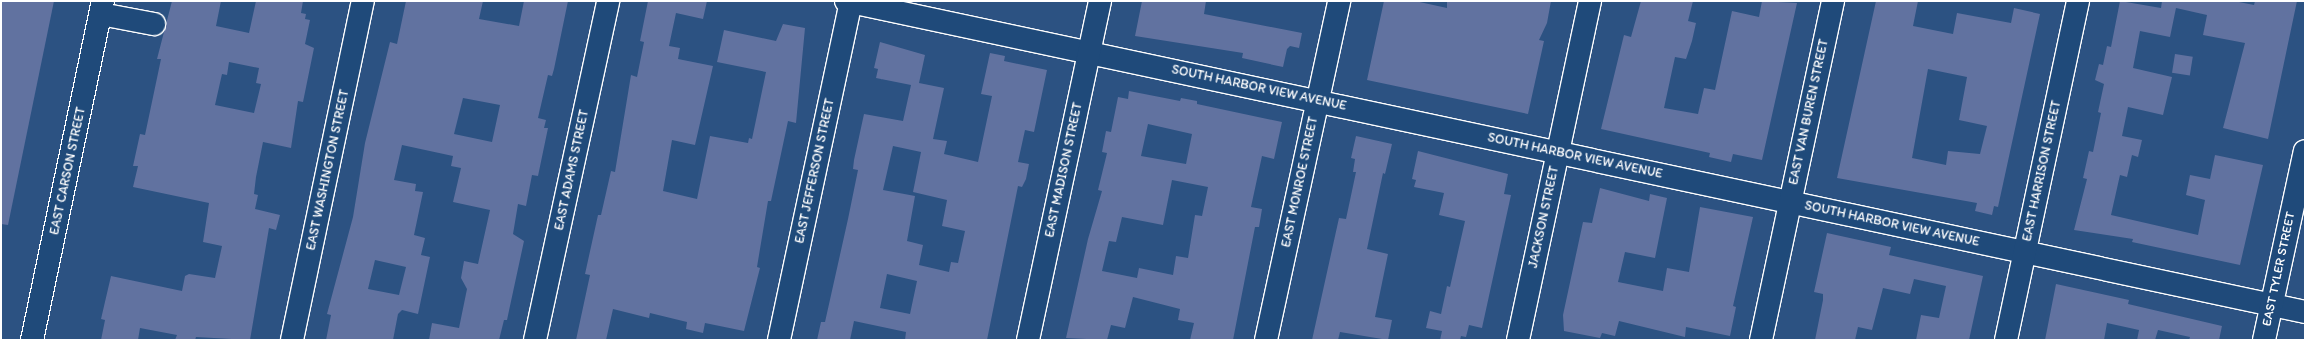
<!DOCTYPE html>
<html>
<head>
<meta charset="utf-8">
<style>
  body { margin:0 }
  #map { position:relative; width:2306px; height:341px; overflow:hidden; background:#2c5282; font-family:Itim,sans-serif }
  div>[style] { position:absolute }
  .building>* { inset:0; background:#6172a0; transform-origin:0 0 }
  .roads { filter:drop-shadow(1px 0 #fff) drop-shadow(-1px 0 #fff) drop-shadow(0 1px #fff) drop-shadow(0 -1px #fff) }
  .minor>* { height:22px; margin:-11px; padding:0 11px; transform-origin:11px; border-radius:11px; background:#1f4a7a }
  .major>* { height:22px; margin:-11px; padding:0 11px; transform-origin:11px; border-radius:11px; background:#1f4a7a }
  span { translate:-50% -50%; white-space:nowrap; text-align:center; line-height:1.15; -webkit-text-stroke:3px #1f4a7a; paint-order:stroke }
  .street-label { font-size:13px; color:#fff }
  .frame { position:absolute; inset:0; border:2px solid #fff; pointer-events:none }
</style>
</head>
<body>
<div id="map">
  <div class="building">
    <i style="clip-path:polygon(1px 1px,54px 1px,8px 225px,1px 224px)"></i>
    <i style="clip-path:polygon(evenodd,172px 1px,221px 1px,216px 26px,249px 33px,256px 1px,303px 1px,301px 13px,306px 14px,305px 19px,310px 20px,305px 44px,314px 48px,303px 102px,298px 101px,291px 148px,263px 142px,256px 177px,254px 194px,258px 195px,255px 209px,280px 215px,276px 230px,269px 228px,250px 340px,196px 337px,195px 340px,175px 340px,177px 335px,140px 328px,138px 340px,101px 340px,105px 320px,101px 319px,111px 276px,182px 291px,185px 276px,189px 274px,215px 278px,222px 246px,203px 242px,209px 203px,133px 187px,138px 166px,133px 166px,140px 134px,145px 135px,161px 59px,157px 59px,172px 1px,229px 62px,259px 68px,256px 83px,261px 84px,254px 113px,215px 105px,222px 74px,227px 75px,229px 62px)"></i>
    <i style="clip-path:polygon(evenodd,406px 1px,483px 1px,479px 19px,519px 26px,524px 1px,568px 1px,554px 69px,552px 76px,548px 75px,538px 118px,546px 120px,544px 128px,548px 128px,538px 176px,532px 175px,526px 206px,518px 204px,513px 234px,524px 241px,507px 320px,504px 320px,499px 340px,429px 340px,432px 323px,459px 328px,467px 289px,461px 278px,464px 261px,478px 264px,490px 210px,453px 202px,461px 168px,451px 166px,453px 156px,402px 145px,394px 180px,416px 184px,415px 191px,423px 192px,414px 235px,425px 238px,421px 255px,430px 257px,418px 314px,402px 310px,398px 314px,393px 340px,326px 340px,331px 315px,327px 314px,353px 217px,365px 143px,390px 42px,397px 44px,406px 1px,463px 98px,500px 105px,492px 142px,454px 134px,463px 98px,406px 1px,375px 260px,406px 267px,399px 295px,368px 289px,375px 260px)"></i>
    <i style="clip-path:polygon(648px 1px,707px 1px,703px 19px,676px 13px,669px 46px,680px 48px,678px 59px,713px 66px,695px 145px,672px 140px,663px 191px,697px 199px,710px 136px,748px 143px,749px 138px,752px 139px,766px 72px,717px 62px,724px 30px,776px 41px,783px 24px,805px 28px,796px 123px,788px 121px,771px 201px,768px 201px,757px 267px,760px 268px,744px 331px,705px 323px,703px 333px,686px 329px,687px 322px,650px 313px,649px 318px,613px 309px,606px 340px,576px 340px,590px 275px,585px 274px,598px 215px,601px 215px,611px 171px,615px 172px,631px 75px,637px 77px,644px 42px,640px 41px)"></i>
    <i style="clip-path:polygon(1142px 1px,1206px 1px,1204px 14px,1302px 33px,1299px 48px,1290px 46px,1287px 49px,1283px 67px,1242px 58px,1243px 53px,1135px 36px)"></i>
    <i style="clip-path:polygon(1384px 1px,1415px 1px,1447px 8px,1447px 1px,1551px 1px,1547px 23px,1539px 40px,1544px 41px,1528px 114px,1367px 80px)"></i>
    <i style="clip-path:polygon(1641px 1px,1693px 1px,1688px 21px,1696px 23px,1692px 41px,1686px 59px,1675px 57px,1664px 108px,1698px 114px,1704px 88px,1715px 90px,1732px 11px,1759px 17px,1762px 1px,1797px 3px,1762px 160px,1733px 154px,1731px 162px,1709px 157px,1710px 153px,1601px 129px,1624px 35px,1631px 37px)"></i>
    <i style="clip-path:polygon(evenodd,1876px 1px,1918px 1px,1913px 26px,1953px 34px,1957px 13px,2011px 23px,2014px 8px,2040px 14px,1998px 207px,1994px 206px,1992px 215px,1975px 211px,1977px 203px,1837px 178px,1876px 1px,1928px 69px,1967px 77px,1959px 120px,1987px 126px,1980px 154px,1948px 151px,1946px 165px,1912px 158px,1928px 69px)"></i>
    <i style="clip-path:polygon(2120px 1px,2161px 8px,2162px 1px,2234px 1px,2254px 5px,2255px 1px,2297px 1px,2268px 139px,2223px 128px,2245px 43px,2203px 35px,2207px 15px,2176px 8px,2170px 37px,2140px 31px,2133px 68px,2172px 77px,2163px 115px,2128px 107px,2122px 136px,2142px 140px,2138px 157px,2132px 155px,2127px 177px,2120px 175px,2111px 215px,2198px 235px,2205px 200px,2186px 195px,2190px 175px,2210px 179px,2215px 155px,2263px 165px,2240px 265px,2132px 242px,2133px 239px,2074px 230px,2087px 179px,2083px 178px,2089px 151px,2093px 152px,2101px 113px,2098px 112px,2104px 84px,2095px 80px,2099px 64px,2103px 65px,2107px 46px,2111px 47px)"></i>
    <i style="clip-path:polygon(evenodd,880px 42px,925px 55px,919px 83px,944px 88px,933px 139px,947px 141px,944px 154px,978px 162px,992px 96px,981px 94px,990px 53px,1005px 56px,1004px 61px,1047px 70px,1034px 132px,1025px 130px,1018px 162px,1029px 164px,1026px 179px,1022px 187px,1018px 186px,987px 340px,905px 340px,906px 332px,854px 321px,850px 340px,817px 340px,821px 322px,825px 322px,848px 219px,858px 170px,853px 169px,854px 160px,864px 114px,903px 121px,911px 85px,876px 78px,878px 69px,874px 68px,880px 42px,893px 146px,921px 152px,913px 192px,947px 200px,942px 226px,965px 231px,958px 263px,951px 262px,949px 272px,919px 265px,923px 245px,907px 241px,915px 196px,883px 190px,893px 146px,880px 42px,887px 274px,917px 281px,910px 314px,880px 308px,887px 274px)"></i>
    <i style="left:2175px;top:54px;width:18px;height:19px;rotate:9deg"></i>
    <i style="clip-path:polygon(evenodd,1129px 91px,1180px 101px,1181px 98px,1197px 101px,1197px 104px,1282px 122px,1274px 159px,1262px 156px,1251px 207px,1262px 209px,1259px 227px,1255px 227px,1233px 340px,1190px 340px,1194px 323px,1178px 320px,1180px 309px,1133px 297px,1125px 328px,1111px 325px,1107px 340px,1066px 338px,1088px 239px,1102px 191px,1098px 190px,1107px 153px,1102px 152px,1106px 131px,1111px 132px,1118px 97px,1128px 99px,1129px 91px,1148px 124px,1192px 134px,1186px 164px,1141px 156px,1148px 124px,1129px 91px,1172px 180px,1208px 187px,1202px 216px,1195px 215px,1188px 258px,1176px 256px,1173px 275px,1139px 268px,1137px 278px,1102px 271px,1109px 241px,1116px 242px,1122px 217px,1163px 225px,1172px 180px)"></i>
    <i style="clip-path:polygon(1356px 136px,1392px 144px,1385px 174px,1383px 173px,1367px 249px,1388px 254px,1375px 317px,1392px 320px,1388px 340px,1340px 332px,1338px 340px,1312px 340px,1339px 218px,1346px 219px,1356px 172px,1353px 172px,1355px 159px,1351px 158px)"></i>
    <i style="clip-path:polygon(1418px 151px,1508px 174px,1504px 194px,1511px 195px,1482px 328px,1469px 325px,1466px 337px,1461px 336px,1460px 340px,1440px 340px,1442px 331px,1426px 328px,1430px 311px,1441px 314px,1447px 286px,1450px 287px,1465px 221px,1439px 215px,1444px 193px,1414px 187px,1416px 180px,1412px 179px)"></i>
    <i style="clip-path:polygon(1600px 188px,1649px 201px,1650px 194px,1667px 198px,1655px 258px,1625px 252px,1618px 282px,1663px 291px,1667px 268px,1689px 272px,1700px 207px,1753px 217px,1733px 306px,1736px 307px,1730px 336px,1686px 327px,1685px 337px,1619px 321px,1615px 336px,1602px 333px,1600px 338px,1564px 331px,1563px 315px,1583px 222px,1592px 223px)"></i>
    <i style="clip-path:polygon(1827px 233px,1891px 247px,1889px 255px,1983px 276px,1969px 340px,1916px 340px,1921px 315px,1939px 318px,1946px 286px,1914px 279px,1910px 294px,1883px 288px,1872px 330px,1858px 327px,1855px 340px,1815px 340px,1823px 300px,1823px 294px,1814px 292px)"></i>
    <i style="clip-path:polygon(2056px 284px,2129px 300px,2128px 304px,2222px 326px,2219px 340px,2189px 340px,2190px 337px,2158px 330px,2155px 340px,2137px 340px,2139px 330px,2107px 323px,2104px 340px,2045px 340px)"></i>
  </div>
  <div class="roads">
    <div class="minor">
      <i style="left:846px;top:1px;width:1492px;rotate:12.03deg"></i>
      <i style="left:101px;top:14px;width:54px;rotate:10.7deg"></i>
      <i style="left:292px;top:340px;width:346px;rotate:-78.2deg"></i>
      <i style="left:535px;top:340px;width:347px;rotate:-77.8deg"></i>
      <i style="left:779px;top:340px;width:347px;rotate:-78deg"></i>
      <i style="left:1028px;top:340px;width:347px;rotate:-78deg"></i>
      <i style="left:1266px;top:340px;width:347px;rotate:-77.8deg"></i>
      <i style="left:1518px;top:340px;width:347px;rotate:-78deg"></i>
      <i style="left:1761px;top:340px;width:347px;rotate:-78deg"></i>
      <i style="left:2006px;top:340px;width:347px;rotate:-78deg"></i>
      <i style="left:2264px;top:340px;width:193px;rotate:-77.8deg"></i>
    </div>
    <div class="major">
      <i style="left:32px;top:340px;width:346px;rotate:-78.2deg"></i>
    </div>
  </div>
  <div class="street-label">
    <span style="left:1259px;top:88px;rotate:12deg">SOUTH HARBOR VIEW AVENUE</span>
    <span style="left:1809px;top:112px;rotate:-78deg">EAST VAN BUREN STREET</span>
    <span style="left:1575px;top:156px;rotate:12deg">SOUTH HARBOR VIEW AVENUE</span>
    <span style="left:328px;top:170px;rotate:-78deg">EAST WASHINGTON STREET</span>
    <span style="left:572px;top:170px;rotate:-78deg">EAST ADAMS STREET</span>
    <span style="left:1064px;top:170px;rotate:-78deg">EAST MADISON STREET</span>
    <span style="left:68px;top:171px;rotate:-78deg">EAST CARSON STREET</span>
    <span style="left:815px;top:171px;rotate:-78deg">EAST JEFFERSON STREET</span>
    <span style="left:2042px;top:171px;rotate:-78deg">EAST HARRISON STREET</span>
    <span style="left:1300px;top:182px;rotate:-78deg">EAST MONROE STREET</span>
    <span style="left:1544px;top:217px;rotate:-78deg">JACKSON STREET</span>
    <span style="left:1892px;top:224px;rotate:12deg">SOUTH HARBOR VIEW AVENUE</span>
    <span style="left:2279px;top:269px;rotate:-78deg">EAST TYLER STREET</span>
  </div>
  <div class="frame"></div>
</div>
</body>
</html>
